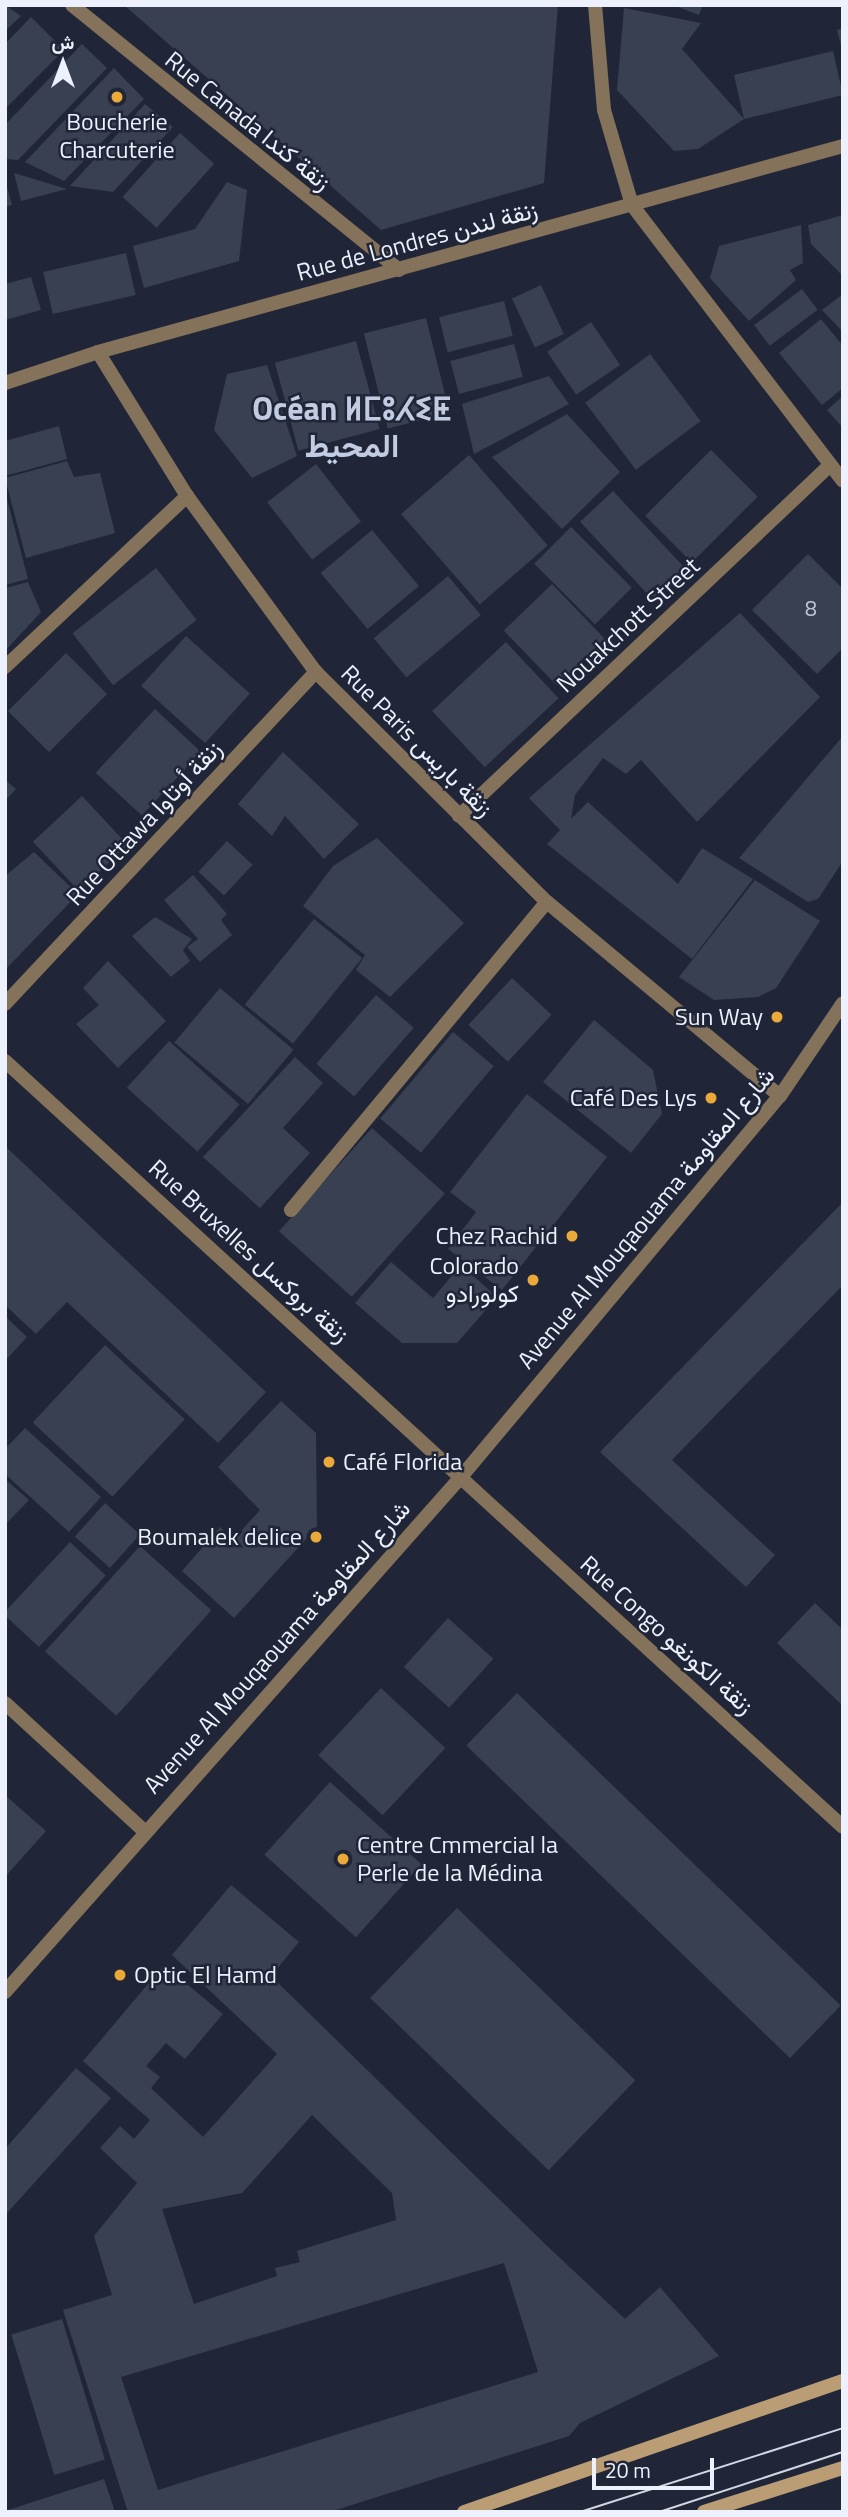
<!DOCTYPE html>
<html>
<head>
<meta charset="utf-8">
<style>
  body { margin:0 }
  #map { position:relative; width:848px; height:2517px; overflow:hidden; background:#202637; font-family:"Titillium Web",Vazirmatn,"Noto Sans Tifinagh",sans-serif }
  div>[style] { position:absolute }
  .building>* { inset:0; background:#384052; transform-origin:0 0 }
  .pedestrian>* { height:14px; margin:-7px; padding:0 7px; transform-origin:7px; border-radius:7px; background:#84725a }
  .minor>* { height:14px; margin:-7px; padding:0 7px; transform-origin:7px; border-radius:7px; background:#84725a }
  .tertiary>* { height:14px; margin:-7px; padding:0 7px; transform-origin:7px; border-radius:7px; background:#84725a }
  .secondary>* { height:14px; margin:-7px; padding:0 7px; transform-origin:7px; border-radius:7px; background:#ba9d75 }
  .tram>* { height:2px; margin:-1px; padding:0 1px; transform-origin:1px; border-radius:1px; background:#d1d6e2 }
  .dots>* { width:19px; height:19px; translate:-50% -50%; box-sizing:border-box; border:4px solid #202637; border-radius:50% }
  span { translate:-50% -50%; white-space:nowrap; text-align:center; line-height:1.15; -webkit-text-stroke:5px #202637; paint-order:stroke }
  .number-label { font-size:21px; color:#bfc5d2 }
  .number-label span { -webkit-text-stroke-width:0 }
  .street-label { font-size:24px; color:#ecf1fd }
  .poi-label { font-size:24px; color:#ecf1fd }
  .right { translate:-100% -50%; text-align:right }
  .left { translate:0 -50%; text-align:left }
  .district-label { font-size:32px; color:#c1cbe1; font-weight:700 }
  .frame { position:absolute; inset:0; border:7px solid #ecf1fd; pointer-events:none }
  .north { position:absolute; left:28px; top:28px; width:70px; height:70px; -webkit-text-stroke:5px #202637; paint-order:stroke; rotate:0deg; font-size:19px; font-weight:700; line-height:28px; text-align:center; color:#ecf1fd }
  .north::after { content:''; display:block; margin:auto; width:24px; height:32px; background:#ecf1fd; clip-path:polygon(50% 0,100% 100%,50% 72%,0 100%) }
  .scale { position:absolute; left:592px; top:2458px; width:122px; height:32px; box-sizing:border-box; border:4px solid #ecf1fd; border-top:0; padding-left:9px; font-size:21px; line-height:24px; white-space:nowrap; color:#ecf1fd; -webkit-text-stroke:5px #202637; paint-order:stroke }
</style>
</head>
<body>
<div id="map">
  <div class="building">
    <i style="clip-path:polygon(5px 5px,21px 16px,5px 31px)"></i>
    <i style="clip-path:polygon(124px 5px,558px 5px,544px 183px,381px 230px)"></i>
    <i style="clip-path:polygon(673px 5px,703px 5px,699px 15px)"></i>
    <i style="clip-path:polygon(624px 8px,701px 23px,682px 49px,744px 119px,734px 75px,833px 51px,843px 95px,744px 119px,698px 149px,674px 151px,617px 90px)"></i>
    <i style="clip-path:polygon(31px 17px,64px 50px,5px 109px,5px 44px)"></i>
    <i style="clip-path:polygon(843px 28px,843px 48px,842px 49px,837px 30px)"></i>
    <i style="clip-path:polygon(82px 44px,107px 68px,18px 160px,5px 159px,5px 125px)"></i>
    <i style="clip-path:polygon(114px 68px,144px 99px,64px 181px,25px 162px)"></i>
    <i style="clip-path:polygon(145px 104px,173px 127px,113px 192px,70px 186px)"></i>
    <i style="left:180px;top:133px;width:46px;height:86px;rotate:42deg"></i>
    <i style="clip-path:polygon(14px 173px,67px 189px,21px 201px)"></i>
    <i style="clip-path:polygon(5px 180px,12px 205px,5px 207px)"></i>
    <i style="clip-path:polygon(227px 182px,247px 190px,239px 261px,144px 288px,133px 246px,195px 229px)"></i>
    <i style="clip-path:polygon(843px 215px,843px 276px,811px 244px,808px 225px)"></i>
    <i style="clip-path:polygon(801px 225px,803px 263px,790px 270px,796px 280px,749px 321px,710px 278px,719px 246px)"></i>
    <i style="left:126px;top:253px;width:43px;height:85px;rotate:77deg"></i>
    <i style="clip-path:polygon(31px 277px,41px 310px,5px 320px,5px 284px)"></i>
    <i style="left:541px;top:285px;width:54px;height:32px;rotate:65deg"></i>
    <i style="left:802px;top:289px;width:26px;height:60px;rotate:53deg"></i>
    <i style="clip-path:polygon(843px 294px,843px 332px,822px 310px)"></i>
    <i style="left:504px;top:301px;width:36px;height:67px;rotate:76deg"></i>
    <i style="left:426px;top:318px;width:98px;height:64px;rotate:76deg"></i>
    <i style="clip-path:polygon(821px 319px,843px 346px,843px 388px,822px 405px,779px 353px)"></i>
    <i style="left:591px;top:322px;width:52px;height:53px;rotate:56deg"></i>
    <i style="left:356px;top:341px;width:91px;height:84px;rotate:75deg"></i>
    <i style="left:514px;top:344px;width:34px;height:66px;rotate:75deg"></i>
    <i style="left:650px;top:354px;width:84px;height:81px;rotate:53deg"></i>
    <i style="clip-path:polygon(267px 365px,297px 456px,252px 478px,214px 430px,227px 374px)"></i>
    <i style="clip-path:polygon(549px 376px,569px 404px,474px 454px,462px 404px)"></i>
    <i style="clip-path:polygon(843px 396px,843px 428px,827px 410px)"></i>
    <i style="clip-path:polygon(567px 414px,620px 472px,562px 529px,492px 457px)"></i>
    <i style="clip-path:polygon(59px 426px,67px 459px,5px 476px,5px 441px)"></i>
    <i style="left:711px;top:450px;width:66px;height:93px;rotate:45deg"></i>
    <i style="left:469px;top:455px;width:120px;height:90px;rotate:49deg"></i>
    <i style="clip-path:polygon(67px 461px,74px 477px,100px 473px,115px 533px,26px 558px,5px 478px)"></i>
    <i style="left:316px;top:464px;width:73px;height:62px;rotate:52deg"></i>
    <i style="left:613px;top:491px;width:107px;height:45px;rotate:47deg"></i>
    <i style="clip-path:polygon(6px 495px,28px 579px,5px 585px,5px 495px)"></i>
    <i style="left:571px;top:527px;width:86px;height:52px;rotate:45deg"></i>
    <i style="left:372px;top:530px;width:73px;height:67px;rotate:50deg"></i>
    <i style="clip-path:polygon(808px 554px,843px 589px,843px 648px,817px 674px,752px 610px)"></i>
    <i style="left:156px;top:568px;width:66px;height:106px;rotate:52deg"></i>
    <i style="left:448px;top:576px;width:51px;height:97px;rotate:50deg"></i>
    <i style="clip-path:polygon(28px 582px,41px 612px,5px 651px,5px 588px)"></i>
    <i style="left:552px;top:584px;width:76px;height:67px;rotate:46deg"></i>
    <i style="clip-path:polygon(740px 613px,820px 697px,697px 822px,641px 760px,626px 774px,603px 758px,575px 795px,571px 819px,588px 802px,678px 884px,702px 848px,753px 879px,692px 959px,547px 844px,560px 830px,529px 798px)"></i>
    <i style="left:186px;top:636px;width:86px;height:67px;rotate:42deg"></i>
    <i style="left:506px;top:642px;width:77px;height:101px;rotate:47deg"></i>
    <i style="left:66px;top:653px;width:58px;height:82px;rotate:45deg"></i>
    <i style="left:155px;top:709px;width:63px;height:87px;rotate:43deg"></i>
    <i style="clip-path:polygon(843px 736px,843px 861px,818px 899px,808px 902px,739px 858px)"></i>
    <i style="clip-path:polygon(283px 752px,359px 824px,324px 859px,285px 816px,272px 836px,238px 804px)"></i>
    <i style="clip-path:polygon(5px 780px,16px 789px,5px 801px)"></i>
    <i style="left:82px;top:796px;width:67px;height:67px;rotate:47deg"></i>
    <i style="clip-path:polygon(377px 838px,464px 923px,390px 997px,356px 970px,365px 955px,303px 906px,333px 866px)"></i>
    <i style="left:227px;top:841px;width:35px;height:42px;rotate:43deg"></i>
    <i style="clip-path:polygon(34px 852px,78px 894px,5px 970px,5px 876px)"></i>
    <i style="clip-path:polygon(193px 875px,227px 914px,221px 920px,232px 935px,200px 962px,187px 947px,198px 939px,164px 900px)"></i>
    <i style="clip-path:polygon(755px 880px,820px 921px,776px 988px,758px 997px,714px 1000px,679px 977px)"></i>
    <i style="clip-path:polygon(155px 917px,192px 939px,183px 950px,190px 961px,171px 977px,132px 936px)"></i>
    <i style="left:314px;top:919px;width:62px;height:110px;rotate:39deg"></i>
    <i style="clip-path:polygon(108px 961px,166px 1021px,118px 1068px,76px 1024px,99px 1005px,83px 988px)"></i>
    <i style="left:512px;top:978px;width:54px;height:64px;rotate:43deg"></i>
    <i style="left:220px;top:988px;width:96px;height:71px;rotate:40deg"></i>
    <i style="left:376px;top:995px;width:50px;height:91px;rotate:41deg"></i>
    <i style="clip-path:polygon(594px 1020px,653px 1070px,662px 1114px,631px 1153px,543px 1082px)"></i>
    <i style="left:453px;top:1032px;width:53px;height:113px;rotate:40deg"></i>
    <i style="left:169px;top:1041px;width:95px;height:63px;rotate:42deg"></i>
    <i style="clip-path:polygon(295px 1057px,323px 1083px,283px 1128px,310px 1153px,260px 1208px,203px 1157px)"></i>
    <i style="clip-path:polygon(527px 1094px,607px 1157px,502px 1290px,448px 1249px,476px 1212px,450px 1192px)"></i>
    <i style="left:372px;top:1128px;width:98px;height:139px;rotate:42deg"></i>
    <i style="clip-path:polygon(5px 1146px,266px 1392px,218px 1443px,67px 1302px,36px 1334px,5px 1305px)"></i>
    <i style="clip-path:polygon(843px 1202px,843px 1285px,672px 1460px,775px 1555px,746px 1587px,600px 1452px)"></i>
    <i style="clip-path:polygon(391px 1262px,433px 1298px,461px 1265px,497px 1297px,457px 1343px,402px 1343px,355px 1303px)"></i>
    <i style="clip-path:polygon(5px 1316px,27px 1337px,5px 1361px)"></i>
    <i style="left:105px;top:1345px;width:109px;height:106px;rotate:43deg"></i>
    <i style="clip-path:polygon(281px 1401px,316px 1433px,317px 1527px,234px 1618px,182px 1571px,220px 1527px,233px 1540px,260px 1510px,218px 1467px)"></i>
    <i style="clip-path:polygon(25px 1428px,101px 1497px,69px 1532px,5px 1474px,5px 1449px)"></i>
    <i style="clip-path:polygon(5px 1479px,29px 1500px,5px 1525px)"></i>
    <i style="left:105px;top:1503px;width:47px;height:45px;rotate:42deg"></i>
    <i style="left:70px;top:1542px;width:49px;height:98px;rotate:43deg"></i>
    <i style="left:140px;top:1546px;width:96px;height:142px;rotate:42deg"></i>
    <i style="clip-path:polygon(815px 1603px,843px 1630px,843px 1706px,777px 1643px)"></i>
    <i style="left:448px;top:1618px;width:61px;height:66px;rotate:42deg"></i>
    <i style="left:381px;top:1688px;width:88px;height:92px;rotate:43deg"></i>
    <i style="left:517px;top:1693px;width:450px;height:73px;rotate:44deg"></i>
    <i style="left:330px;top:1782px;width:123px;height:98px;rotate:42deg"></i>
    <i style="clip-path:polygon(5px 1795px,46px 1831px,5px 1877px)"></i>
    <i style="clip-path:polygon(evenodd,231px 1885px,299px 1942px,271px 1976px,544px 2243px,625px 2319px,660px 2287px,719px 2356px,580px 2423px,569px 2436px,330px 2512px,128px 2512px,63px 2310px,112px 2295px,94px 2236px,137px 2183px,100px 2148px,120px 2126px,134px 2139px,150px 2120px,83px 2061px,164px 1965px,223px 2014px,185px 2059px,166px 2043px,146px 2066px,160px 2077px,151px 2088px,203px 2137px,277px 2054px,172px 1955px,231px 1885px,312px 2115px,392px 2193px,396px 2220px,297px 2251px,300px 2262px,275px 2268px,277px 2276px,194px 2304px,162px 2209px,242px 2193px,312px 2115px,231px 1885px,504px 2263px,538px 2372px,158px 2490px,121px 2377px,504px 2263px)"></i>
    <i style="left:457px;top:1908px;width:248px;height:125px;rotate:44deg"></i>
    <i style="clip-path:polygon(76px 2068px,111px 2098px,7px 2213px,5px 2149px)"></i>
    <i style="left:62px;top:2319px;width:147px;height:53px;rotate:73deg"></i>
    <i style="clip-path:polygon(104px 2479px,115px 2512px,5px 2512px,5px 2511px)"></i>
  </div>
  <div class="pedestrian">
    <i style="left:5px;top:667px;width:250px;rotate:-43.2deg"></i>
    <i style="left:291px;top:1210px;width:400px;rotate:-50.3deg"></i>
  </div>
  <div class="minor">
    <i style="left:72px;top:5px;width:421px;rotate:39deg"></i>
    <i style="left:595px;top:5px;width:105px;rotate:85.1deg"></i>
    <i style="left:604px;top:110px;width:99px;rotate:73.6deg"></i>
    <i style="left:632px;top:205px;width:347px;rotate:52.6deg"></i>
    <i style="left:98px;top:352px;width:169px;rotate:58.3deg"></i>
    <i style="left:187px;top:496px;width:218px;rotate:53.8deg"></i>
    <i style="left:316px;top:672px;width:326px;rotate:44.9deg"></i>
    <i style="left:547px;top:902px;width:303px;rotate:39.8deg"></i>
    <i style="left:5px;top:383px;width:98px;rotate:-18.4deg"></i>
    <i style="left:98px;top:352px;width:773px;rotate:-15.46deg"></i>
    <i style="left:459px;top:816px;width:508px;rotate:-43.4deg"></i>
    <i style="left:5px;top:1004px;width:455px;rotate:-46.9deg"></i>
    <i style="left:5px;top:1061px;width:1135px;rotate:42.43deg"></i>
    <i style="left:5px;top:1703px;width:188px;rotate:42.6deg"></i>
  </div>
  <div class="tertiary">
    <i style="left:5px;top:1992px;width:688px;rotate:-48.48deg"></i>
    <i style="left:461px;top:1477px;width:497px;rotate:-50.1deg"></i>
    <i style="left:780px;top:1096px;width:112px;rotate:-55.9deg"></i>
  </div>
  <div class="secondary">
    <i style="left:464px;top:2512px;width:401px;rotate:-19.1deg"></i>
    <i style="left:704px;top:2512px;width:146px;rotate:-17.6deg"></i>
  </div>
  <div class="tram">
    <i style="left:580px;top:2512px;width:276px;rotate:-17.7deg"></i>
    <i style="left:659px;top:2512px;width:194px;rotate:-18.1deg"></i>
  </div>
  <div class="dots">
    <i style="left:117px;top:97px;background:#eba93a"></i>
    <i style="left:777px;top:1017px;background:#eba93a"></i>
    <i style="left:711px;top:1098px;background:#eba93a"></i>
    <i style="left:572px;top:1236px;background:#eba93a"></i>
    <i style="left:533px;top:1280px;background:#eba93a"></i>
    <i style="left:329px;top:1462px;background:#eba93a"></i>
    <i style="left:316px;top:1537px;background:#eba93a"></i>
    <i style="left:343px;top:1859px;background:#eba93a"></i>
    <i style="left:120px;top:1975px;background:#eba93a"></i>
  </div>
  <div class="number-label">
    <span style="left:811px;top:608px">8</span>
  </div>
  <div class="street-label">
    <span style="left:248px;top:121px;rotate:39deg">Rue Canada زنقة كندا</span>
    <span style="left:417px;top:241px;rotate:-15deg">Rue de Londres زنقة لندن</span>
    <span style="left:628px;top:625px;rotate:-43deg">Nouakchott Street</span>
    <span style="left:417px;top:741px;rotate:45deg">Rue Paris زنقة باريس</span>
    <span style="left:144px;top:823px;rotate:-47deg">Rue Ottawa زنقة أوتاوا</span>
    <span style="left:646px;top:1218px;rotate:-50deg">Avenue Al Mouqaouama شارع المقاومة</span>
    <span style="left:249px;top:1251px;rotate:42deg">Rue Bruxelles زنقة بروكسل</span>
    <span style="left:667px;top:1635px;rotate:42deg">Rue Congo زنقة الكونغو</span>
    <span style="left:277px;top:1647px;rotate:-48deg">Avenue Al Mouqaouama شارع المقاومة</span>
  </div>
  <div class="poi-label">
    <span style="left:117px;top:136px">Boucherie<br>Charcuterie</span>
    <span class="right" style="left:763px;top:1017px">Sun Way</span>
    <span class="right" style="left:697px;top:1098px">Café Des Lys</span>
    <span class="right" style="left:558px;top:1236px">Chez Rachid</span>
    <span class="right" style="left:519px;top:1280px">Colorado<br>كولورادو</span>
    <span class="left" style="left:343px;top:1462px">Café Florida</span>
    <span class="right" style="left:302px;top:1537px">Boumalek delice</span>
    <span class="left" style="left:357px;top:1859px">Centre Cmmercial la<br>Perle de la Médina</span>
    <span class="left" style="left:134px;top:1975px">Optic El Hamd</span>
  </div>
  <div class="district-label">
    <span style="left:352px;top:427px">Océan ⵍⵎⵓⵃⵉⵟ<br>المحيط</span>
  </div>
  <div class="frame"></div>
  <div class="north">ش</div>
  <div class="scale">20 m</div>
</div>
</body>
</html>
